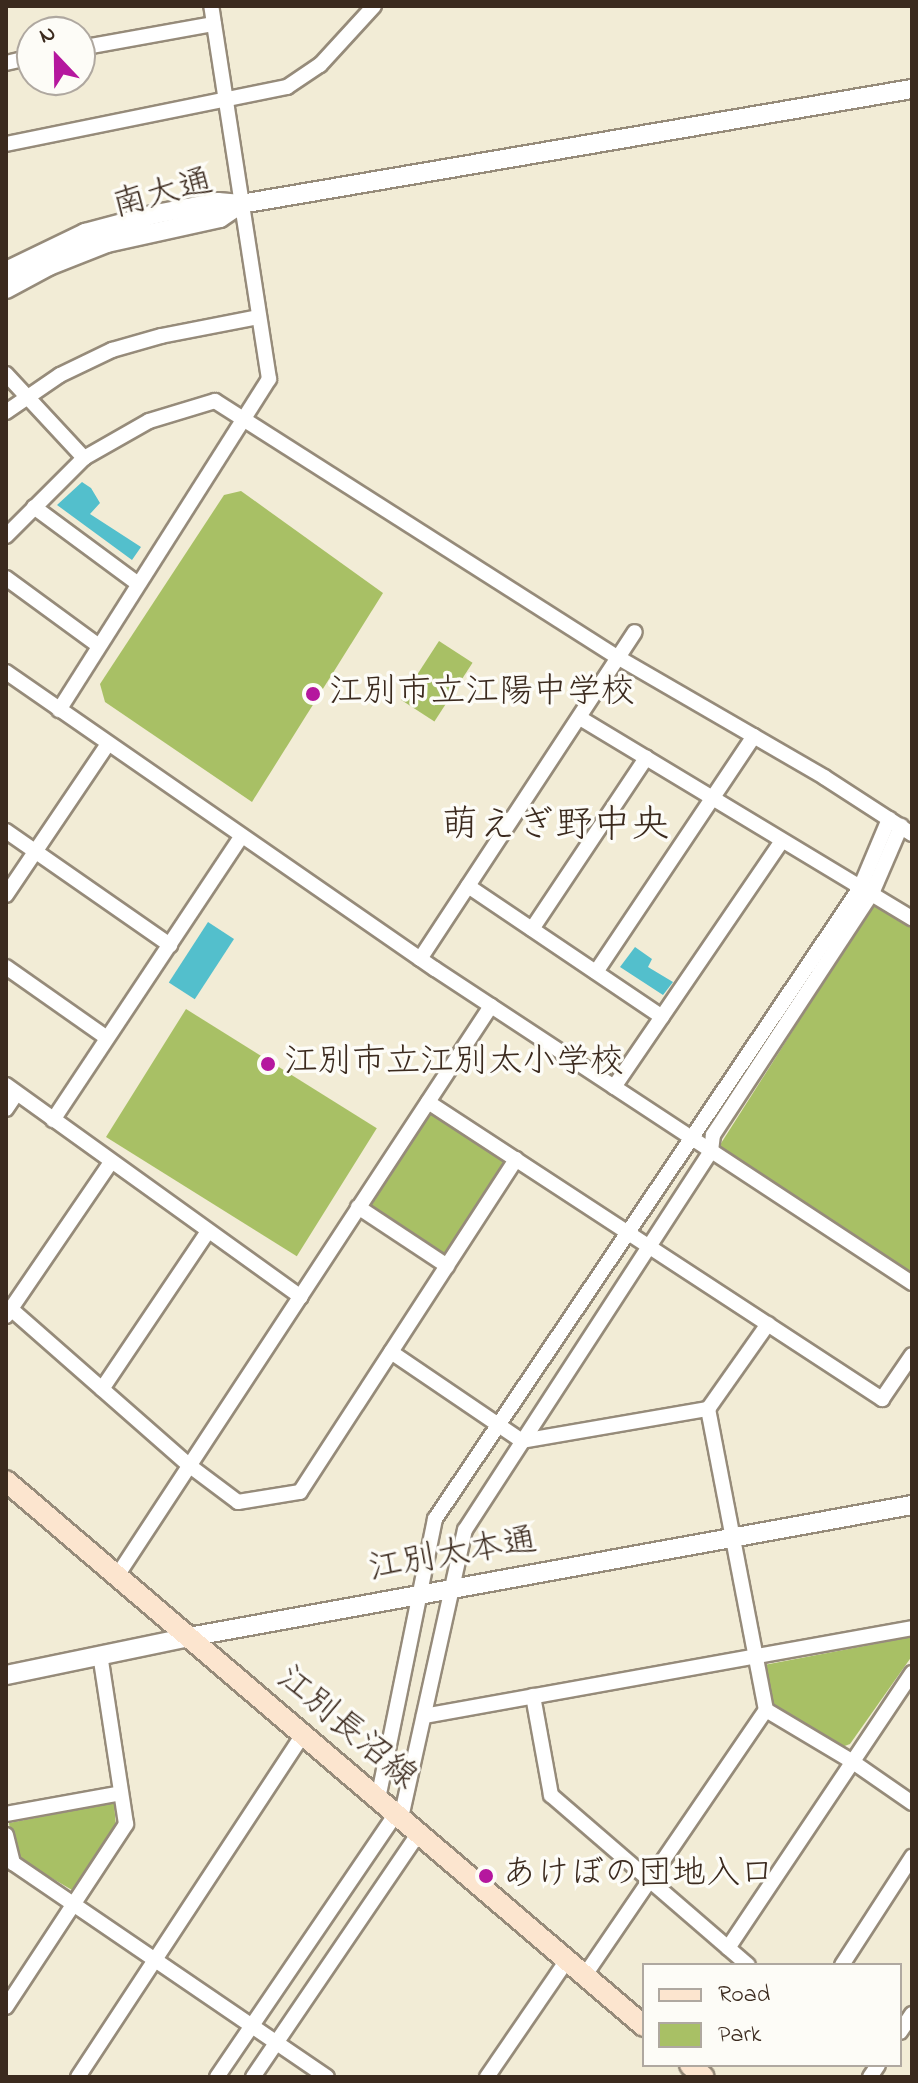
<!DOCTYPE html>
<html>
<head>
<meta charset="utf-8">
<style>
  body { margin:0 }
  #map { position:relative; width:918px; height:2083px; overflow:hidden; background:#f2ecd6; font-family:"Indie Flower","Klee One",sans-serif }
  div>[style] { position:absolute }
  .green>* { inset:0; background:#a8c065; transform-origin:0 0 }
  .water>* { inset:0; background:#53bfcc; transform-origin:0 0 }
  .roads { filter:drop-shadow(2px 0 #968b7a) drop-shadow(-2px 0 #968b7a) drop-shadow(0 2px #968b7a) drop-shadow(0 -2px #968b7a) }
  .minor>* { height:14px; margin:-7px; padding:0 7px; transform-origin:7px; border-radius:7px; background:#fff }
  .tertiary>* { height:18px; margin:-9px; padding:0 9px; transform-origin:9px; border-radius:9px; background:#fff }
  .secondary>* { height:20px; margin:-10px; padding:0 10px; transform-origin:10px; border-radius:10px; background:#fce5cf }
  .dots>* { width:22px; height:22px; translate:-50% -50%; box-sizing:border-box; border:4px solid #fdfcf7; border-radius:50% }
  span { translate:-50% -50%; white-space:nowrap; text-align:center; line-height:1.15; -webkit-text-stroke:7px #fdfcf7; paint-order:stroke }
  .street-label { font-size:34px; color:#3b2a1e }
  .poi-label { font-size:34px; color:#3b2a1e }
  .left { translate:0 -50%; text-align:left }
  .quarter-label { font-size:38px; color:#3b2a1e }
  .frame { position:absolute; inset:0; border:8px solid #3b2a1e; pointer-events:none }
  .legend { position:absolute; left:642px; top:1963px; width:260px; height:104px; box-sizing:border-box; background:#fdfcf7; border:2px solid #afa8a0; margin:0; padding:10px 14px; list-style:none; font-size:24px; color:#3b2a1e }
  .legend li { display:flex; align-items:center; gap:16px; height:40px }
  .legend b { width:40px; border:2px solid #afa8a0 }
  .north { position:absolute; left:16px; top:16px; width:80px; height:80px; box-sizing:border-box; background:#fdfcf7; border:2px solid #afa8a0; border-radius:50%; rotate:338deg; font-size:22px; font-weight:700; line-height:32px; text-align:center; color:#3b2a1e }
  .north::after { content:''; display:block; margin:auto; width:28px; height:36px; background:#b5179e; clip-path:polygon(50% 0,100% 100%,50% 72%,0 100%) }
</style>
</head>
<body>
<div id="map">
  <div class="green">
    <i style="clip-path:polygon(241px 491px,383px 593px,252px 802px,105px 702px,100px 684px,224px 495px)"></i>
    <i style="left:439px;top:641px;width:40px;height:70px;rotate:33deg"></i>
    <i style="clip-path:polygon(874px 903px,912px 927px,912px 1277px,718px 1148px)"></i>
    <i style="left:186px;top:1009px;width:225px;height:151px;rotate:32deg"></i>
    <i style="left:432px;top:1112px;width:88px;height:113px;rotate:33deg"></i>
    <i style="clip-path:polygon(912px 1637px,912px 1656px,850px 1744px,842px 1747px,770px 1703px,764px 1665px)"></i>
    <i style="clip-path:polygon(114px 1803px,116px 1826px,72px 1890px,14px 1856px,9px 1823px)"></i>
  </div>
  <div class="water">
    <i style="clip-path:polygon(82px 482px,91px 488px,100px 503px,90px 514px,141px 547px,132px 560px,57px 505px)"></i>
    <i style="left:208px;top:922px;width:31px;height:72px;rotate:33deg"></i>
    <i style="clip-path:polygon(635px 947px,652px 959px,648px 967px,673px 982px,663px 995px,620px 967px)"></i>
  </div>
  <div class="roads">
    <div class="minor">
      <i style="left:80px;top:48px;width:136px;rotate:-10.2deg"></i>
      <i style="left:6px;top:63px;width:27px;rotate:-13deg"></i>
      <i style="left:6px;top:144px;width:287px;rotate:-11.5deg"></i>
      <i style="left:287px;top:87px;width:40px;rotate:-34deg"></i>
      <i style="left:320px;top:65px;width:80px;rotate:-47.5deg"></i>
      <i style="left:6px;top:374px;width:115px;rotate:47.1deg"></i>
      <i style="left:6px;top:412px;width:65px;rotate:-34.4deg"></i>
      <i style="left:60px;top:375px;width:58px;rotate:-25.7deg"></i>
      <i style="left:112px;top:350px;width:51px;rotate:-15.9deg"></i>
      <i style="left:161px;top:336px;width:100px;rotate:-11deg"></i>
      <i style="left:34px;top:507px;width:129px;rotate:36.5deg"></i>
      <i style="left:6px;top:536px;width:110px;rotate:-45deg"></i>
      <i style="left:84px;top:458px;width:75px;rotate:-29.6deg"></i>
      <i style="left:149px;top:421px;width:69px;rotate:-16.9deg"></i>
      <i style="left:215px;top:401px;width:479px;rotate:32.5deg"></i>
      <i style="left:619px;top:658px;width:237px;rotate:30.1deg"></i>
      <i style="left:824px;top:777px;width:105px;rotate:32.9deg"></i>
      <i style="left:6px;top:578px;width:115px;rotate:36.2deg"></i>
      <i style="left:6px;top:672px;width:522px;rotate:34.7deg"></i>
      <i style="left:435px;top:969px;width:571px;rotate:33.36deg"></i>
      <i style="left:59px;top:710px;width:392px;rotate:-57.6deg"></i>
      <i style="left:269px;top:379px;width:377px;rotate:-98.8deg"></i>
      <i style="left:580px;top:718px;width:388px;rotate:31.1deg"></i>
      <i style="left:6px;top:831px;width:200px;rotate:34.8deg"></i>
      <i style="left:468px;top:886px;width:234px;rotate:34deg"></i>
      <i style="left:6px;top:895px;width:182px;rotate:-56deg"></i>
      <i style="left:532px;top:929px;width:206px;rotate:-56.3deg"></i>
      <i style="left:420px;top:959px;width:391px;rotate:-56.7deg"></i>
      <i style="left:6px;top:967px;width:123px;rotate:35.1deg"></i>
      <i style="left:596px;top:972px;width:284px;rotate:-56.2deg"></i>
      <i style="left:6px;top:1085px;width:363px;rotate:35.7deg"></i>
      <i style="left:614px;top:1087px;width:298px;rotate:-55.7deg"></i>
      <i style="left:428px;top:1102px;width:543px;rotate:33.19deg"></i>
      <i style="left:882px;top:1399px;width:53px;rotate:-55.7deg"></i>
      <i style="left:6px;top:1109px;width:18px;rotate:-56deg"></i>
      <i style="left:53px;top:1120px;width:341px;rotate:-56.4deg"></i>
      <i style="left:358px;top:1207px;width:107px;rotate:33.5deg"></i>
      <i style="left:11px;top:1309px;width:238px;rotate:41.3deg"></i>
      <i style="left:190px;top:1466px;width:60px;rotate:36.9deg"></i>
      <i style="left:238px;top:1502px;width:63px;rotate:-9.2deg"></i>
      <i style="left:300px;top:1492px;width:397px;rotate:-57deg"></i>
      <i style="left:6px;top:1316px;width:186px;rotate:-55.7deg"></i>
      <i style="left:391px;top:1352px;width:158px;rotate:34.2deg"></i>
      <i style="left:522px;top:1441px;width:189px;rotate:-9.8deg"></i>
      <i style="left:708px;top:1409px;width:104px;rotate:-54.8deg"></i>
      <i style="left:102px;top:1389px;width:190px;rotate:-56.1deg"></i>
      <i style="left:117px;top:1576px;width:682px;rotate:-56.73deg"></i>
      <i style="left:533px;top:1696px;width:101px;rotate:79.7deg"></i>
      <i style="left:551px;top:1795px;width:260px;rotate:40.8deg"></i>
      <i style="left:766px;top:1710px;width:101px;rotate:30.9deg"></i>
      <i style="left:853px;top:1762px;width:72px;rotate:34.8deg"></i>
      <i style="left:424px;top:1716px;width:496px;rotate:-10.2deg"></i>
      <i style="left:378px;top:1799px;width:286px;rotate:-78.5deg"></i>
      <i style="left:435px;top:1519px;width:761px;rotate:-56.04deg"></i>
      <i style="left:860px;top:888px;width:75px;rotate:-67.2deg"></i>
      <i style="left:6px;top:1814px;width:117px;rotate:-10.3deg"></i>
      <i style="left:401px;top:1818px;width:295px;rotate:-77.5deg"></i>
      <i style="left:465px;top:1530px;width:452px;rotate:-57deg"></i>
      <i style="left:711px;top:1151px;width:16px;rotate:-83deg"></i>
      <i style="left:713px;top:1135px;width:292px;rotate:-56.7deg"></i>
      <i style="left:873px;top:891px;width:71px;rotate:-66.7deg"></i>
      <i style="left:6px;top:1835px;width:29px;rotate:76deg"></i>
      <i style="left:13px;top:1863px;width:380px;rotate:34.3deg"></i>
      <i style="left:728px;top:1948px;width:331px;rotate:-56.2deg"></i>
      <i style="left:842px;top:1965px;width:129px;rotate:-57.1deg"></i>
      <i style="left:585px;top:1975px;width:321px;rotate:-55.7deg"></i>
      <i style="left:766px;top:1710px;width:307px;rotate:-100.9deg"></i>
      <i style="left:6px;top:2007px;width:219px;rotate:-56.7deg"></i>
      <i style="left:126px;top:1824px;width:171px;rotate:-98.7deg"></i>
      <i style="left:900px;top:2032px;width:22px;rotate:-56deg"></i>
      <i style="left:78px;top:2077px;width:409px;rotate:-56.7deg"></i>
      <i style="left:217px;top:2077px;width:318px;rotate:-55.8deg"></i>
      <i style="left:253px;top:2077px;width:295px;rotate:-55.8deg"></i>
      <i style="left:487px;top:2077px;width:142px;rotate:-55.6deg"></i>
      <i style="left:870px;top:2077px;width:14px;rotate:-56deg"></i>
    </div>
    <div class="tertiary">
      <i style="left:6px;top:271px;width:88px;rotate:-25.7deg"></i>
      <i style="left:85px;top:233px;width:73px;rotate:-15deg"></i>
      <i style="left:156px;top:214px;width:63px;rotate:-11deg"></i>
      <i style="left:218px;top:202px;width:23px;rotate:5deg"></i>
      <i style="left:241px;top:204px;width:681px;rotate:-9.73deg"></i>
      <i style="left:6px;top:289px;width:49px;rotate:-28.1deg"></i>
      <i style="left:49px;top:266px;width:62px;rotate:-21.6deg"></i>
      <i style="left:107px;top:243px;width:116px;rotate:-12.5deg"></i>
      <i style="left:220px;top:218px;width:25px;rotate:-34deg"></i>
      <i style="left:6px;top:1675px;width:187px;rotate:-11.7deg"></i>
      <i style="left:189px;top:1637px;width:735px;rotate:-10.35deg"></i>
    </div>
    <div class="secondary">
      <i style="left:6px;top:1481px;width:839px;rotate:40.51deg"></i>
      <i style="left:690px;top:2065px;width:18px;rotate:41deg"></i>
    </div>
  </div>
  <div class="dots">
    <i style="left:313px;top:694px;background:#b5179e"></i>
    <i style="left:268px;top:1064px;background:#b5179e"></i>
    <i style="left:486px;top:1876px;background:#b5179e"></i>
  </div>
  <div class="street-label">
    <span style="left:163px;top:195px;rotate:-15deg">南大通</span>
    <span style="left:453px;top:1556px;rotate:-10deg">江別太本通</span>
    <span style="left:346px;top:1729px;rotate:40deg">江別長沼線</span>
  </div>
  <div class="poi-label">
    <span class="left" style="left:329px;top:694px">江別市立江陽中学校</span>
    <span class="left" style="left:284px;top:1064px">江別市立江別太小学校</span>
    <span class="left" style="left:502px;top:1876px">あけぼの団地入口</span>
  </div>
  <div class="quarter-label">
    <span style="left:555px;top:828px">萌えぎ野中央</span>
  </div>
  <div class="frame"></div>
  <ul class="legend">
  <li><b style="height:10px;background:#fce5cf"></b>Road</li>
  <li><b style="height:22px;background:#a8c065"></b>Park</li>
  </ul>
  <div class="north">N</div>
</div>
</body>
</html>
